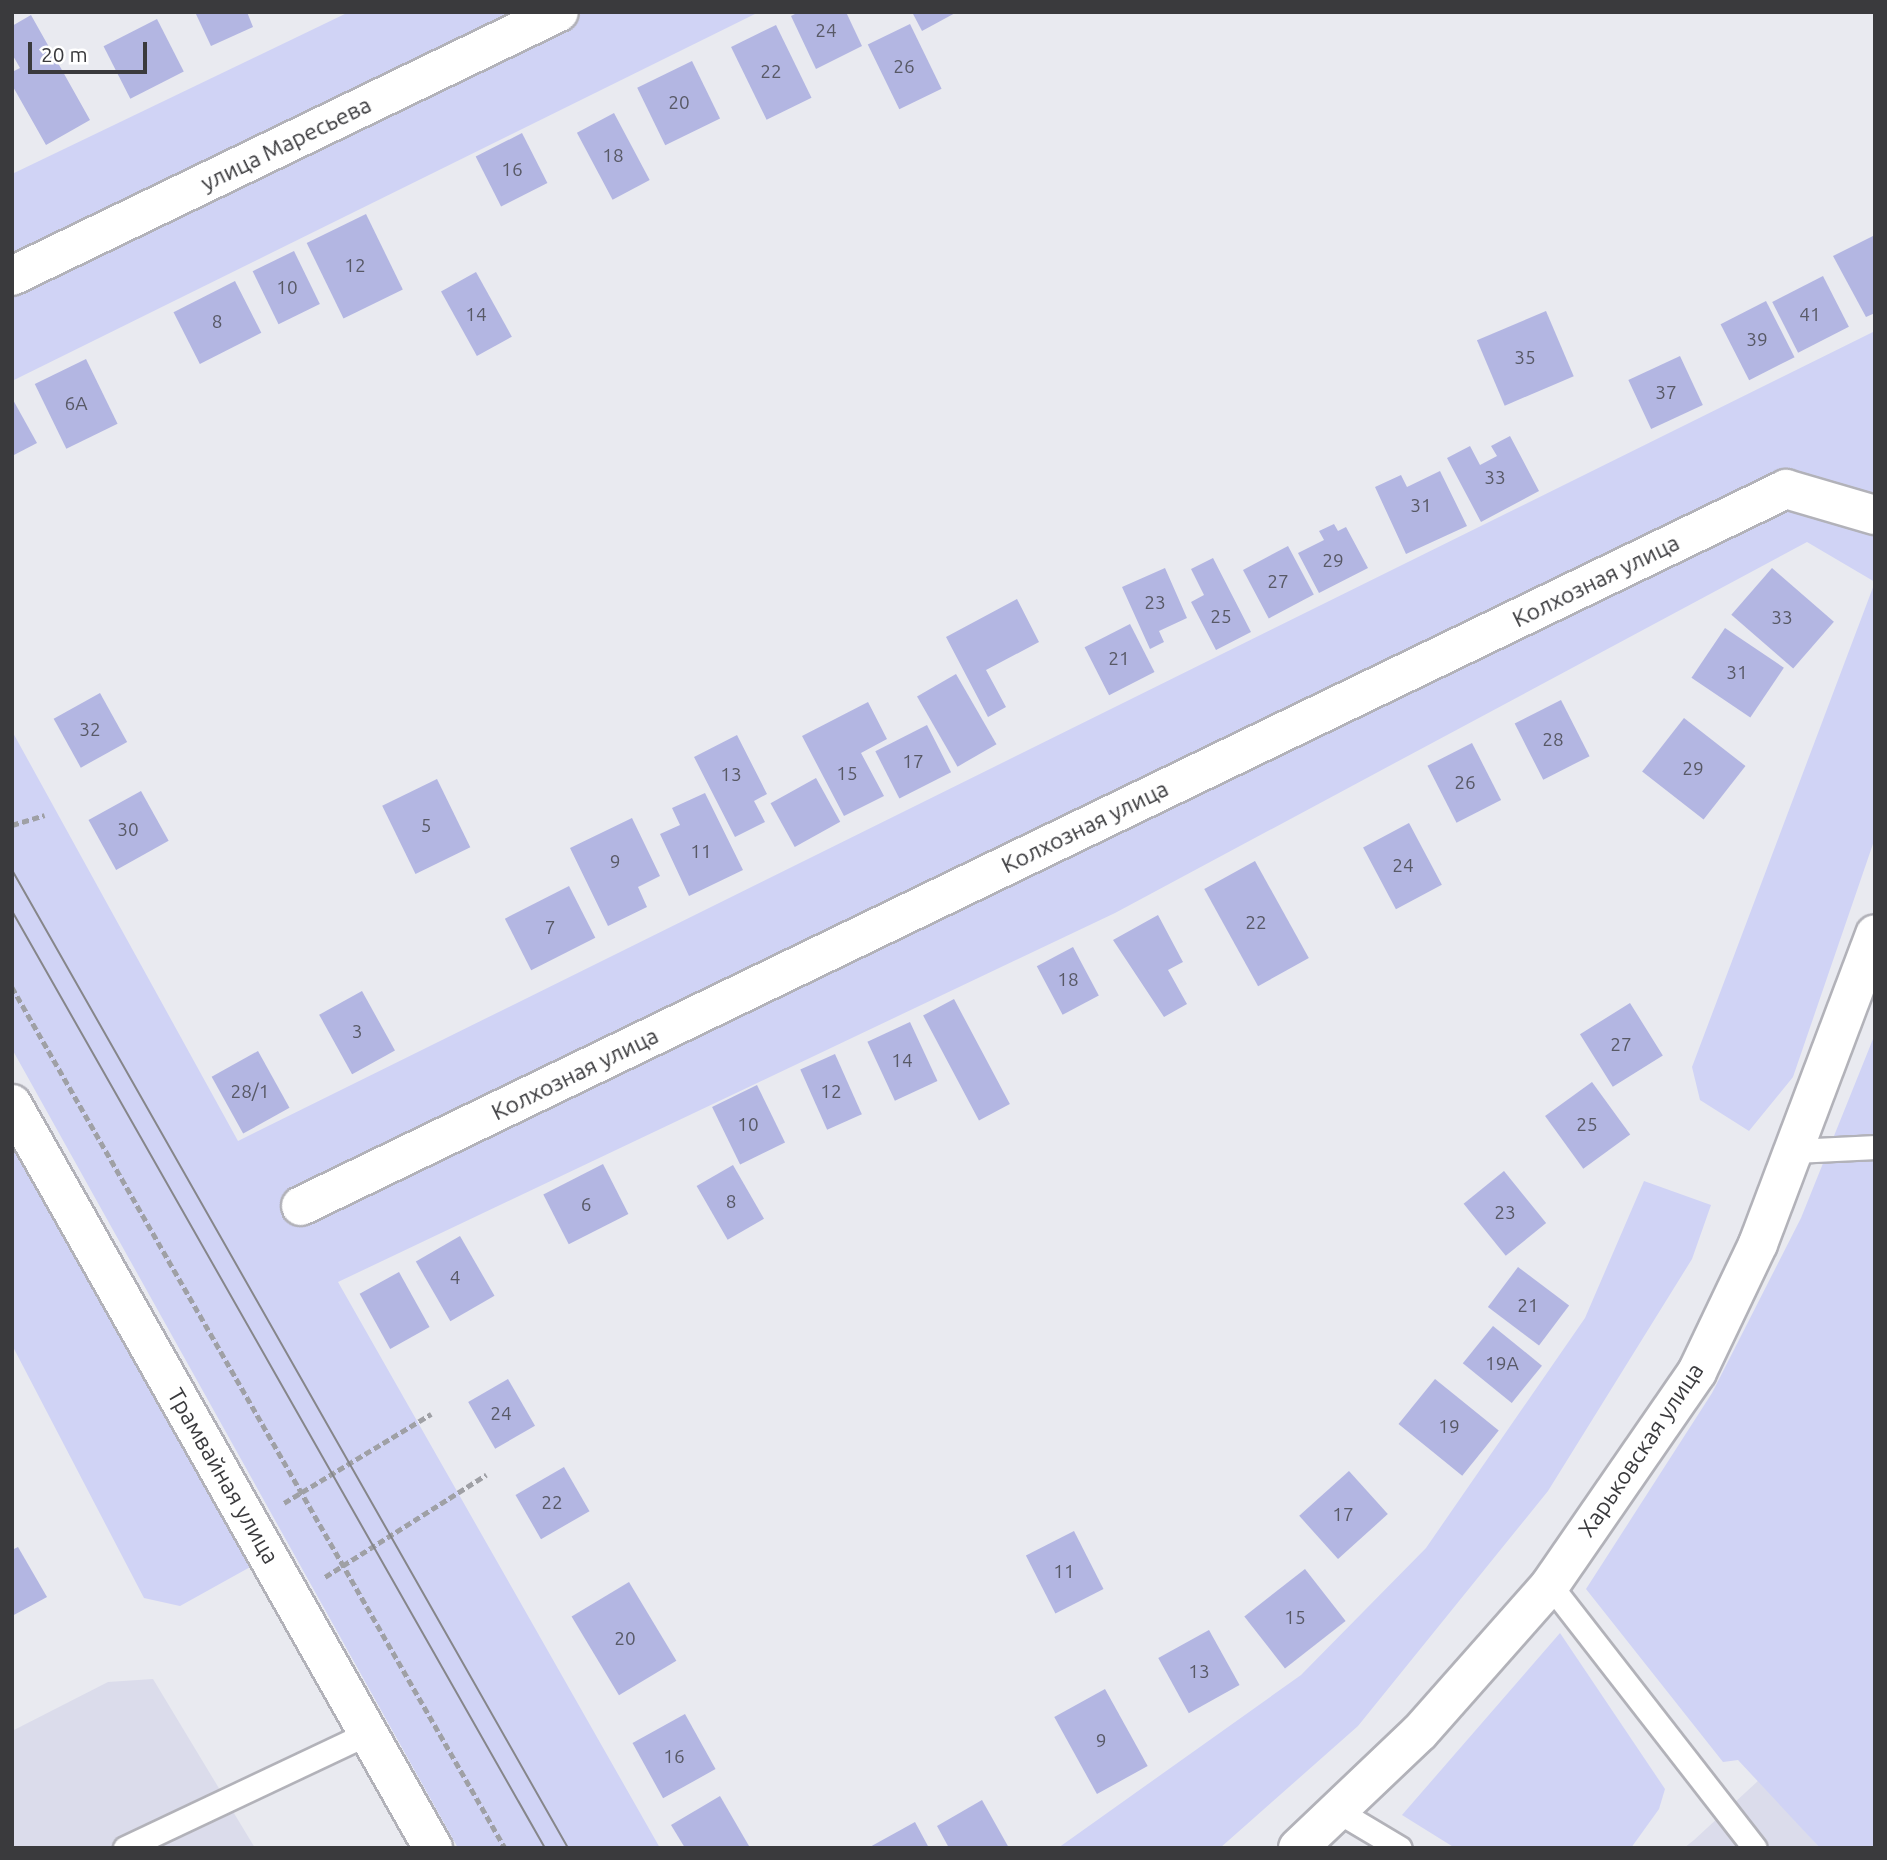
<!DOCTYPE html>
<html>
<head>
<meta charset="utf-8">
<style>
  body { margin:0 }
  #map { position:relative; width:1887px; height:1860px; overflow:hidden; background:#e9eaf0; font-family:Ubuntu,sans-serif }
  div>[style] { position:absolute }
  .built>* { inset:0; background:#dbdceb }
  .green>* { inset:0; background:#d0d3f5 }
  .building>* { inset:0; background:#b3b6e2; transform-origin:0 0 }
  .path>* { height:4.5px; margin-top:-2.25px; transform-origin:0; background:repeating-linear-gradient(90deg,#9fa0a5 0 7px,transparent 0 10.5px) }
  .roads { filter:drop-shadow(2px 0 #b2b2b9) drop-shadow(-2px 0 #b2b2b9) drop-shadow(0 2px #b2b2b9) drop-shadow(0 -2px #b2b2b9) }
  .lane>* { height:23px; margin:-11.5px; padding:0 11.5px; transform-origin:11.5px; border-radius:11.5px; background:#fff }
  .street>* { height:38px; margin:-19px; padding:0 19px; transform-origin:19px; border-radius:19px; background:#fff }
  .secondary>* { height:38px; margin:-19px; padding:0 19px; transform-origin:19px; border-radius:19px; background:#fff }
  .primary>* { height:38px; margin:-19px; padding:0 19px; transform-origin:19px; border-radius:19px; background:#fff }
  .tram>* { height:2px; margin:-1px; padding:0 1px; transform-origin:1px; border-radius:1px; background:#86868a }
  span { translate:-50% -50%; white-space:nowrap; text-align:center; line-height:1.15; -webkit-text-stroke:6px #fff; paint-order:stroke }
  .number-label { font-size:19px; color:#585966 }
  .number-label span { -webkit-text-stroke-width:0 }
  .street-label { font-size:23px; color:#3a3a3d }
  .frame { position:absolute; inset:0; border:14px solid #3a3a3d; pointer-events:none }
  .scale { position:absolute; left:28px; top:42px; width:119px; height:32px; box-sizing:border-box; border:4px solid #3a3a3d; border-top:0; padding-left:9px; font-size:21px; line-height:24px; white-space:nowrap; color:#3a3a3d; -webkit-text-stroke:5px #fff; paint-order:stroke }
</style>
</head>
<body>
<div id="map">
  <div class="built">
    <i style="clip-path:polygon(153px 1679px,255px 1848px,12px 1848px,12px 1731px,108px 1682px)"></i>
    <i style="clip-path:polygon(1759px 1780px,1820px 1848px,1684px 1848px,1694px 1840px)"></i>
  </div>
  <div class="green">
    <i style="clip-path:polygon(349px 12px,759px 12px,12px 381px,12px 174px)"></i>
    <i style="clip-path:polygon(1875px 331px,1875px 838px,1793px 1077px,1749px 1131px,1700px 1100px,1692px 1067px,1875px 582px,1807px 542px,1115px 913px,338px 1282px,660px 1848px,458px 1848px,12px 1049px,12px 731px,238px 1141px)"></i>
    <i style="clip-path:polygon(1875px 1034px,1875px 1848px,1820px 1848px,1738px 1760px,1723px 1762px,1586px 1589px,1712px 1393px,1801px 1218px)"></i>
    <i style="clip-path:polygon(12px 1141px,252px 1566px,180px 1606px,144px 1598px,12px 1345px)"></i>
    <i style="clip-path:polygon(1644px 1181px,1711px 1205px,1692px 1259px,1548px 1491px,1358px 1726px,1220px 1848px,1058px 1848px,1301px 1675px,1426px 1548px,1585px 1318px)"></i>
    <i style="clip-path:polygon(1560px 1633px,1665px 1789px,1659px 1809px,1631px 1848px,1455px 1848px,1402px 1815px)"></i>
  </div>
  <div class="building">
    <i style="clip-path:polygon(195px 12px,247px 12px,253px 27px,211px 46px)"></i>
    <i style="clip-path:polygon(799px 12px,846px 12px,862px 46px,816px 69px,791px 16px)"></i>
    <i style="clip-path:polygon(912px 12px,957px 12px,922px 31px)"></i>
    <i style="clip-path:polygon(31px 15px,90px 120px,46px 145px,12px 85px,12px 72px,20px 68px,12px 54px,12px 26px)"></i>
    <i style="left:157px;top:19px;width:59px;height:60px;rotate:63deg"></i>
    <i style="left:910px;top:24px;width:72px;height:47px;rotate:64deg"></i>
    <i style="left:776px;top:25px;width:81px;height:50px;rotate:64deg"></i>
    <i style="left:692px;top:61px;width:64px;height:61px;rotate:64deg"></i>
    <i style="left:614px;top:113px;width:76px;height:42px;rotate:62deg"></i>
    <i style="left:522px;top:133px;width:56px;height:52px;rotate:63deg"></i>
    <i style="left:366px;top:214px;width:84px;height:66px;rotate:64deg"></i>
    <i style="clip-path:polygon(1875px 235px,1875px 313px,1866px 317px,1833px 256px)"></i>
    <i style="left:294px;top:251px;width:59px;height:46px;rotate:64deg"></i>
    <i style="left:476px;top:272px;width:74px;height:40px;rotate:61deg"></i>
    <i style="left:1823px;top:276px;width:57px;height:57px;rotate:63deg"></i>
    <i style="left:235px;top:281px;width:58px;height:69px;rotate:63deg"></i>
    <i style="left:1766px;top:301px;width:63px;height:51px;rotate:63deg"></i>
    <i style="left:1546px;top:311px;width:71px;height:75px;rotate:67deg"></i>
    <i style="left:1680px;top:356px;width:54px;height:57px;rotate:65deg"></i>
    <i style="left:86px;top:359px;width:72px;height:57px;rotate:64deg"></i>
    <i style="clip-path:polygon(12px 398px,37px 443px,12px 456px)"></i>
    <i style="clip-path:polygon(1510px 436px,1539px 491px,1481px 522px,1447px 458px,1470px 446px,1480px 465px,1497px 456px,1491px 446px)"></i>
    <i style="clip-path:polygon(1440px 471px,1467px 526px,1406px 554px,1375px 487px,1401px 475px,1407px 487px)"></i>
    <i style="clip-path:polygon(1334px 524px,1338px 531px,1346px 527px,1368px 568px,1319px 593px,1298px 553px,1324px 540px,1319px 531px)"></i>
    <i style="left:1288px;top:546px;width:55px;height:51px;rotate:62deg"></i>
    <i style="clip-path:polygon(1213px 558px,1251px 632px,1216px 650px,1191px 602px,1204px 595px,1191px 569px)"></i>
    <i style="clip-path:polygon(1165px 568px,1187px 618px,1159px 631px,1164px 642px,1150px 649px,1122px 587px)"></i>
    <i style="left:1772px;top:568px;width:82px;height:62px;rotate:41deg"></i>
    <i style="clip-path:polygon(1017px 599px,1039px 642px,986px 670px,1006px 707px,988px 717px,946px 637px)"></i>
    <i style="left:1130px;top:624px;width:54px;height:51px;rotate:63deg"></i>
    <i style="left:1725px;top:628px;width:71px;height:60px;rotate:34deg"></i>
    <i style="left:956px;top:674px;width:81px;height:45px;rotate:60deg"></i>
    <i style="left:100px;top:693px;width:56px;height:53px;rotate:61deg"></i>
    <i style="left:1561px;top:700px;width:63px;height:52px;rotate:63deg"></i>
    <i style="clip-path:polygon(868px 702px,887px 739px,861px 753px,884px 796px,844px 816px,802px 736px)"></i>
    <i style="left:1684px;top:718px;width:78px;height:68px;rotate:38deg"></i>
    <i style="left:927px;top:725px;width:53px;height:58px;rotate:63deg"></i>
    <i style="clip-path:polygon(737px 735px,767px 794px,754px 801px,765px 822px,735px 837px,694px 757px)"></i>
    <i style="left:1472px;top:743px;width:64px;height:50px;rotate:63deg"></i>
    <i style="left:816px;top:778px;width:50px;height:52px;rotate:61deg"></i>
    <i style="left:437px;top:779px;width:76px;height:61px;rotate:64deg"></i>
    <i style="left:141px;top:791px;width:57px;height:60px;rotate:61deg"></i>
    <i style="clip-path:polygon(705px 793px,743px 870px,689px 896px,660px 834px,680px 825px,672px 808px)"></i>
    <i style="clip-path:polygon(632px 818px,660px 876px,638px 887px,647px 907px,608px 926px,570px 848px)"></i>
    <i style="left:1409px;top:823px;width:70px;height:52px;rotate:62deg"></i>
    <i style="left:1255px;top:861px;width:111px;height:58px;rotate:61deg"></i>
    <i style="left:569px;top:886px;width:58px;height:72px;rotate:63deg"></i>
    <i style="clip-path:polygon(1158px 915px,1183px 962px,1168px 970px,1187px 1004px,1164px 1017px,1113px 940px)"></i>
    <i style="left:1073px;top:947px;width:55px;height:41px;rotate:62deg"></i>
    <i style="left:362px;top:991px;width:68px;height:49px;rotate:61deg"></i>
    <i style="left:954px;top:999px;width:119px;height:35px;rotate:62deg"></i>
    <i style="left:1630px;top:1003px;width:62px;height:59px;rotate:58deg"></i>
    <i style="left:910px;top:1022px;width:65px;height:47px;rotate:65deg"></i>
    <i style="left:258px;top:1051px;width:65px;height:53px;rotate:61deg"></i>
    <i style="left:835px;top:1054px;width:66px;height:38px;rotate:66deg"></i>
    <i style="left:1592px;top:1082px;width:65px;height:58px;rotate:54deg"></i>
    <i style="left:757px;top:1085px;width:64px;height:50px;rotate:64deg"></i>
    <i style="left:603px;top:1164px;width:56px;height:67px;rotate:63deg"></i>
    <i style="left:733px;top:1165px;width:62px;height:42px;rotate:60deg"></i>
    <i style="left:1504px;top:1171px;width:67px;height:52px;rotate:51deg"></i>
    <i style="left:460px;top:1236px;width:69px;height:51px;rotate:60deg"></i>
    <i style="left:1518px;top:1267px;width:64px;height:50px;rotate:37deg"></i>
    <i style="left:399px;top:1272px;width:63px;height:45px;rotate:61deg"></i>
    <i style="left:1493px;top:1326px;width:63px;height:48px;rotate:39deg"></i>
    <i style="left:508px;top:1379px;width:54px;height:46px;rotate:60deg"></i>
    <i style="left:1435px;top:1379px;width:82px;height:58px;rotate:39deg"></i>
    <i style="left:564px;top:1467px;width:51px;height:56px;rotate:60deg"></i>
    <i style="left:1349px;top:1471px;width:58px;height:67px;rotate:48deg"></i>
    <i style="left:1074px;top:1531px;width:65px;height:54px;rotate:63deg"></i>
    <i style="clip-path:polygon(18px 1547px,47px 1597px,12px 1616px,12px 1550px)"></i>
    <i style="left:1305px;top:1569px;width:66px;height:77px;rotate:52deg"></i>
    <i style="left:629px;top:1582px;width:92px;height:67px;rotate:59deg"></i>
    <i style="left:1209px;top:1630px;width:63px;height:58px;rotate:61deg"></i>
    <i style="left:1105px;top:1689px;width:88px;height:58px;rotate:61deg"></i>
    <i style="left:685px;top:1714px;width:63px;height:60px;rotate:61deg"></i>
    <i style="clip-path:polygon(720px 1796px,749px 1846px,685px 1848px,671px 1825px)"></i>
    <i style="clip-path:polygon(982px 1800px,1009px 1848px,949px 1848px,937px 1826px)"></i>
    <i style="clip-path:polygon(915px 1822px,929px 1848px,868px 1848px)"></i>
  </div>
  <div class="path">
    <i style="left:12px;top:825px;width:34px;rotate:-17deg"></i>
    <i style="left:12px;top:987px;width:992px;rotate:60.2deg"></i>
    <i style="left:284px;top:1503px;width:172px;rotate:-31.2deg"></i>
    <i style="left:325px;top:1577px;width:191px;rotate:-32.4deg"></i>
  </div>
  <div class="roads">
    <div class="lane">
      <i style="left:1796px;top:1151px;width:79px;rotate:-2.9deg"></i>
      <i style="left:1550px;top:1585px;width:333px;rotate:52.1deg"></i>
      <i style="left:1336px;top:1810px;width:74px;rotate:30.7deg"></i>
      <i style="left:125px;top:1848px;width:269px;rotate:-25.3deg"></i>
    </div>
    <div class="street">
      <i style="left:12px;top:276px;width:607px;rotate:-25.76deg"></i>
      <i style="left:301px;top:1206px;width:1649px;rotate:-25.77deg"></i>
      <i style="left:1786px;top:489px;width:93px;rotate:16.3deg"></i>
    </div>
    <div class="secondary">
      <i style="left:12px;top:1104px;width:855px;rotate:60.5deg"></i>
    </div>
    <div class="primary">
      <i style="left:1298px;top:1848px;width:168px;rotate:-43.6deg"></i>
      <i style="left:1420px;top:1732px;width:196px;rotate:-48.5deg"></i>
      <i style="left:1550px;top:1585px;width:259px;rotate:-55.4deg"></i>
      <i style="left:1697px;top:1372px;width:142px;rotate:-64.5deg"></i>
      <i style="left:1758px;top:1244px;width:331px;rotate:-69.3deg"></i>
    </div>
  </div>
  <div class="tram">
    <i style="left:12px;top:870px;width:1125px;rotate:60.38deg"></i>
    <i style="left:12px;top:911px;width:1078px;rotate:60.37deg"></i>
  </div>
  <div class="number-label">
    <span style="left:826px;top:31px">24</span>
    <span style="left:904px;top:67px">26</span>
    <span style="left:771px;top:72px">22</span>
    <span style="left:679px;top:103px">20</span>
    <span style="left:613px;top:156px">18</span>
    <span style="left:512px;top:170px">16</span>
    <span style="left:355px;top:266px">12</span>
    <span style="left:287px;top:288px">10</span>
    <span style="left:476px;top:315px">14</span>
    <span style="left:1810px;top:315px">41</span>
    <span style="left:217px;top:322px">8</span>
    <span style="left:1757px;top:340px">39</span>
    <span style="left:1525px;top:358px">35</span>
    <span style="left:1666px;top:393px">37</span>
    <span style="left:76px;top:404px">6А</span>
    <span style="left:1495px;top:478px">33</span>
    <span style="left:1421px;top:506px">31</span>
    <span style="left:1333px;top:561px">29</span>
    <span style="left:1278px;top:582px">27</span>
    <span style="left:1155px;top:603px">23</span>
    <span style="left:1221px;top:617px">25</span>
    <span style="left:1782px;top:618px">33</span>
    <span style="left:1119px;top:659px">21</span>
    <span style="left:1737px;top:673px">31</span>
    <span style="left:90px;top:730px">32</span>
    <span style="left:1553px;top:740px">28</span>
    <span style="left:913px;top:762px">17</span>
    <span style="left:1693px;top:769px">29</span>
    <span style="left:847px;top:774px">15</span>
    <span style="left:731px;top:775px">13</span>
    <span style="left:1465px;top:783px">26</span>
    <span style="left:426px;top:826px">5</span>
    <span style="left:128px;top:830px">30</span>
    <span style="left:701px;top:852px">11</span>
    <span style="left:615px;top:862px">9</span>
    <span style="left:1403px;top:866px">24</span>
    <span style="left:1256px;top:923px">22</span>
    <span style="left:550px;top:928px">7</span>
    <span style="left:1068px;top:980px">18</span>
    <span style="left:357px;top:1032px">3</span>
    <span style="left:1621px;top:1045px">27</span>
    <span style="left:902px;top:1061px">14</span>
    <span style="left:250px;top:1092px">28/1</span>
    <span style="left:831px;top:1092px">12</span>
    <span style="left:748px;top:1125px">10</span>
    <span style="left:1587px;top:1125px">25</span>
    <span style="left:731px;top:1202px">8</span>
    <span style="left:586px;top:1205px">6</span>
    <span style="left:1505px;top:1213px">23</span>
    <span style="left:455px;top:1278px">4</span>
    <span style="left:1528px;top:1306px">21</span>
    <span style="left:1502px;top:1364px">19А</span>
    <span style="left:501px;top:1414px">24</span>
    <span style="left:1449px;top:1427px">19</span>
    <span style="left:552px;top:1503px">22</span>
    <span style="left:1343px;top:1515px">17</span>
    <span style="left:1064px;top:1572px">11</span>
    <span style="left:1295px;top:1618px">15</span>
    <span style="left:625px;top:1639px">20</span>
    <span style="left:1199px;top:1672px">13</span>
    <span style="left:1101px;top:1741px">9</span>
    <span style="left:674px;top:1757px">16</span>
  </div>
  <div class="street-label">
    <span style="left:286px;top:144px;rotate:-26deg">улица Маресьева</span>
    <span style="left:1596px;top:581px;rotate:-26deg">Колхозная улица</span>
    <span style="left:1085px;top:827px;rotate:-26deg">Колхозная улица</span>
    <span style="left:575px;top:1074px;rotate:-26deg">Колхозная улица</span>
    <span style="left:1641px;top:1450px;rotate:-56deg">Харьковская улица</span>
    <span style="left:223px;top:1476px;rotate:60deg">Трамвайная улица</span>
  </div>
  <div class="frame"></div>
  <div class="scale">20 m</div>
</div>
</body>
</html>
